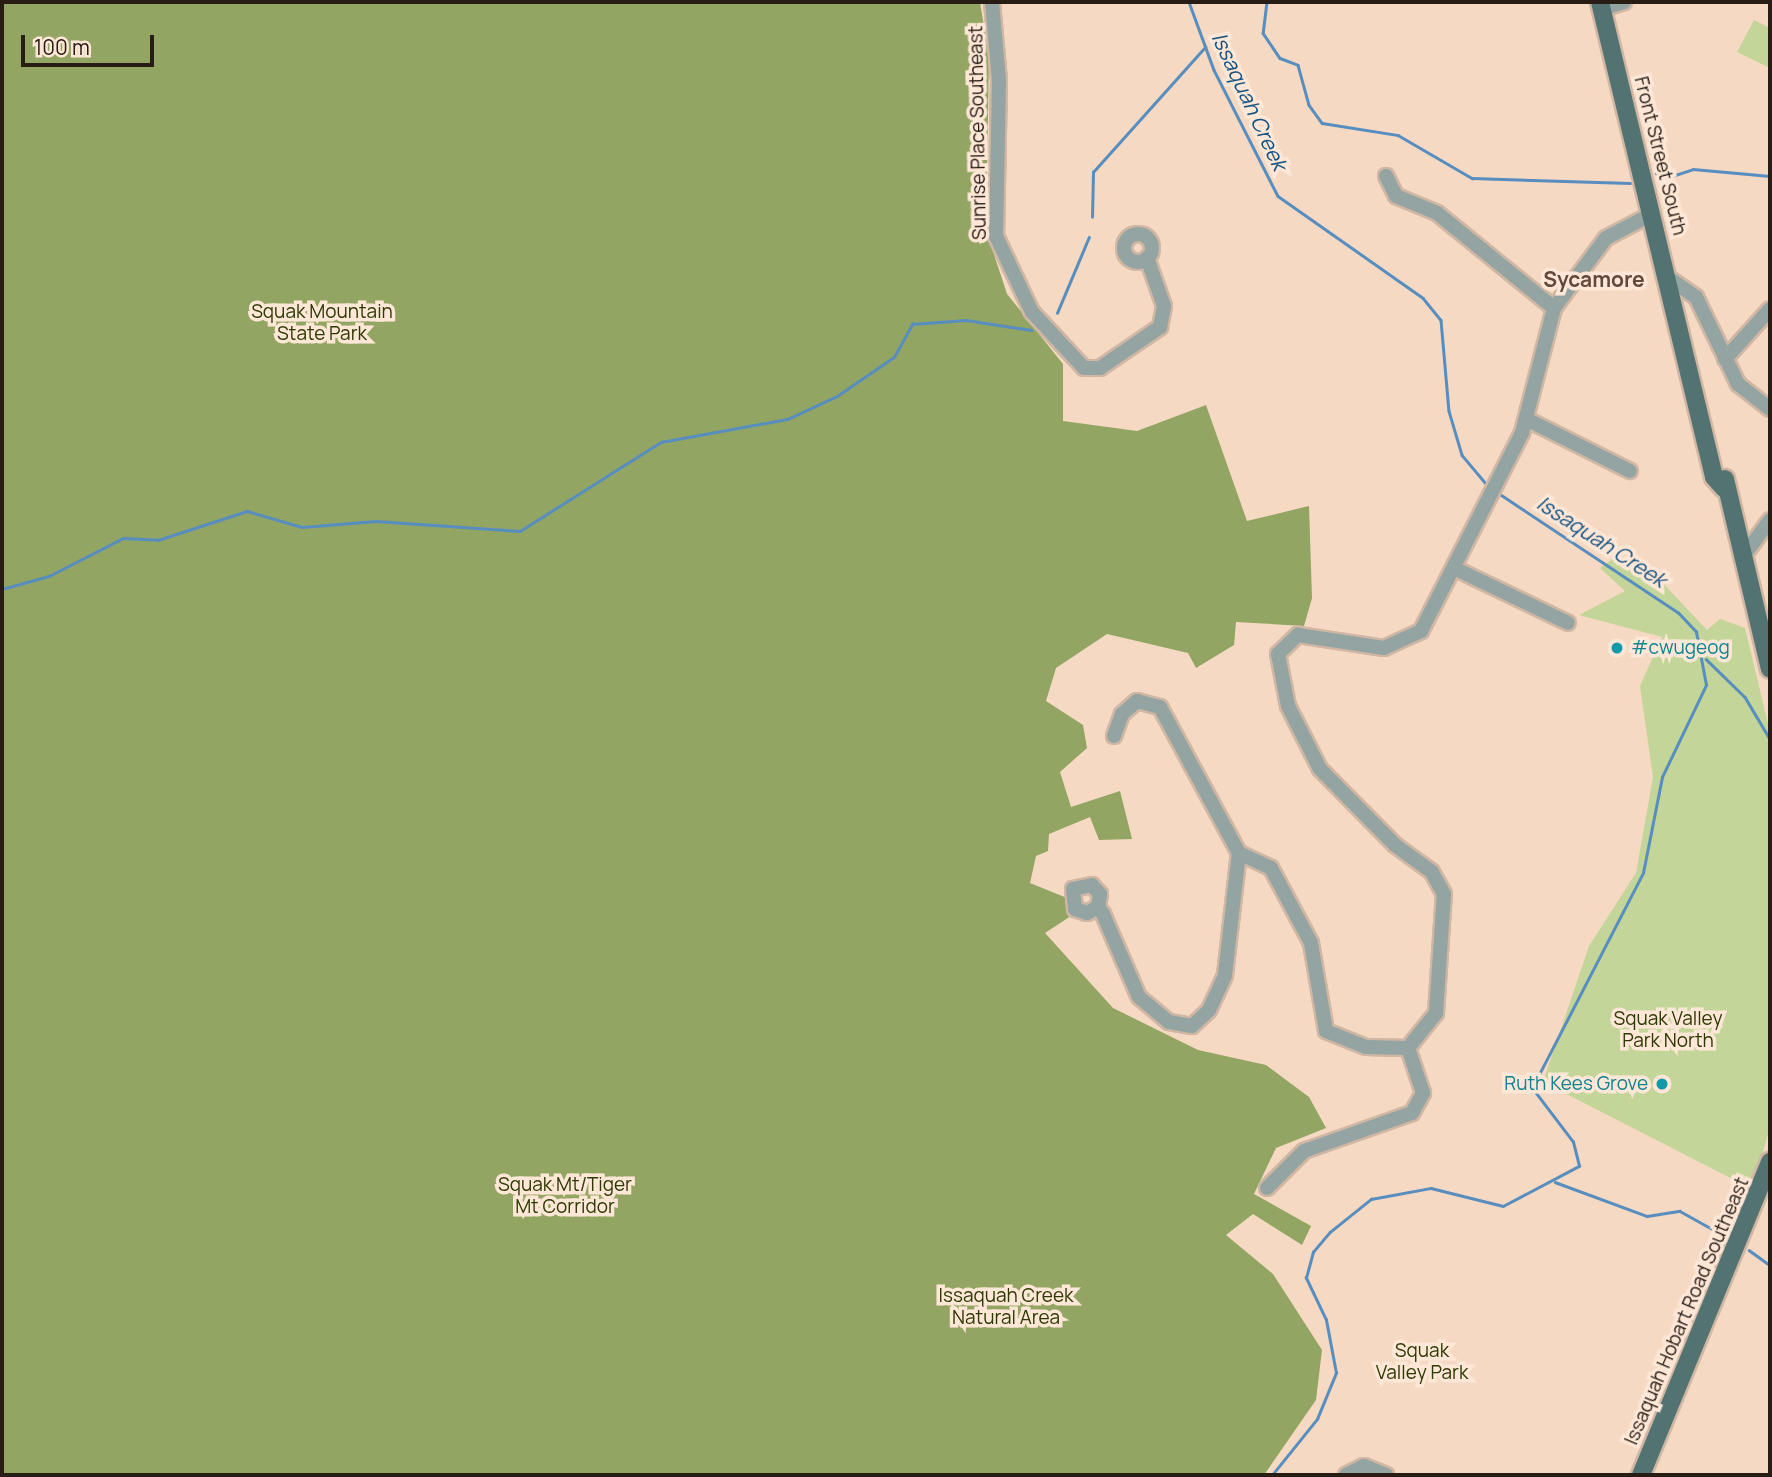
<!DOCTYPE html>
<html>
<head>
<meta charset="utf-8">
<style>
  body { margin:0 }
  #map { position:relative; width:1772px; height:1477px; overflow:hidden; background:#f5d9c3; font-family:Manrope,sans-serif }
  div>[style] { position:absolute }
  .green>* { inset:0; background:#c3d598 }
  .forest>* { inset:0; background:#92a562 }
  .stream>* { height:2.5px; margin:-1.25px; padding:0 1.25px; transform-origin:1.25px; border-radius:1.25px; background:#588ebf }
  .roads { filter:drop-shadow(2px 0 #d0b7a4) drop-shadow(-2px 0 #d0b7a4) drop-shadow(0 2px #d0b7a4) drop-shadow(0 -2px #d0b7a4) }
  .minor>* { height:14px; margin:-7px; padding:0 7px; transform-origin:7px; border-radius:7px; background:#93a4a3 }
  .minor>.ring { margin:-7px; padding:0; box-sizing:content-box; background:none; border:14px solid #93a4a3; border-radius:50% }
  .major>* { height:18px; margin:-9px; padding:0 9px; transform-origin:9px; border-radius:9px; background:#537372 }
  .dots>* { width:19px; height:19px; translate:-50% -50%; box-sizing:border-box; border:4px solid #fee7d6; border-radius:50% }
  span { translate:-50% -50%; white-space:nowrap; text-align:center; line-height:1.15; -webkit-text-stroke:7px #fee7d6; paint-order:stroke }
  .street-label { font-size:19px; color:#271d15 }
  .park-label { font-size:19px; color:#2e3a05 }
  .culture-label { font-size:19px; color:#0d838f }
  .left { translate:0 -50%; text-align:left }
  .right { translate:-100% -50%; text-align:right }
  .water-label { font-size:21px; color:#155282; font-style:italic }
  .neighbourhood-label { font-size:21px; color:#614a37; font-weight:700 }
  .frame { position:absolute; inset:0; border:4px solid #271d15; pointer-events:none }
  .scale { position:absolute; left:21px; top:35px; width:133px; height:32px; box-sizing:border-box; border:4px solid #271d15; border-top:0; padding-left:9px; font-size:21px; line-height:24px; white-space:nowrap; color:#271d15; -webkit-text-stroke:5px #fee7d6; paint-order:stroke }
</style>
</head>
<body>
<div id="map">
  <div class="green">
    <i style="clip-path:polygon(1754px 20px,1770px 28px,1770px 68px,1737px 52px)"></i>
    <i style="clip-path:polygon(1614px 558px,1659px 579px,1707px 630px,1720px 619px,1745px 628px,1770px 732px,1770px 1127px,1752px 1189px,1543px 1082px,1589px 946px,1636px 873px,1653px 777px,1640px 686px,1662px 637px,1579px 615px,1625px 591px,1600px 568px)"></i>
  </div>
  <div class="forest">
    <i style="clip-path:polygon(2px 2px,980px 2px,989px 56px,986px 230px,1007px 294px,1063px 364px,1063px 421px,1137px 431px,1206px 405px,1247px 521px,1309px 506px,1312px 598px,1304px 626px,1236px 622px,1234px 645px,1196px 668px,1188px 653px,1107px 634px,1056px 668px,1046px 701px,1083px 725px,1087px 748px,1060px 772px,1071px 807px,1120px 791px,1132px 839px,1099px 840px,1090px 817px,1049px 834px,1048px 851px,1036px 856px,1030px 883px,1067px 898px,1074px 914px,1045px 933px,1113px 1008px,1198px 1050px,1266px 1065px,1309px 1097px,1326px 1128px,1276px 1148px,1254px 1194px,1311px 1226px,1302px 1245px,1253px 1214px,1226px 1235px,1273px 1274px,1322px 1350px,1316px 1400px,1264px 1475px,2px 1475px)"></i>
  </div>
  <div class="stream">
    <i style="left:1189px;top:2px;width:72px;rotate:69.8deg"></i>
    <i style="left:1214px;top:70px;width:141px;rotate:63.1deg"></i>
    <i style="left:1278px;top:196px;width:177px;rotate:35.1deg"></i>
    <i style="left:1423px;top:298px;width:28px;rotate:51deg"></i>
    <i style="left:1441px;top:320px;width:91px;rotate:85deg"></i>
    <i style="left:1449px;top:411px;width:46px;rotate:73.5deg"></i>
    <i style="left:1462px;top:455px;width:40px;rotate:50deg"></i>
    <i style="left:1267px;top:2px;width:31px;rotate:97deg"></i>
    <i style="left:1263px;top:33px;width:30px;rotate:56deg"></i>
    <i style="left:1280px;top:58px;width:19px;rotate:21deg"></i>
    <i style="left:1298px;top:65px;width:41px;rotate:74.6deg"></i>
    <i style="left:1309px;top:105px;width:22px;rotate:54deg"></i>
    <i style="left:1322px;top:123px;width:77px;rotate:9deg"></i>
    <i style="left:1398px;top:135px;width:86px;rotate:30.2deg"></i>
    <i style="left:1472px;top:178px;width:158px;rotate:1.8deg"></i>
    <i style="left:1656px;top:173px;width:14px;rotate:17deg"></i>
    <i style="left:1669px;top:177px;width:25px;rotate:-18deg"></i>
    <i style="left:1693px;top:169px;width:77px;rotate:5.2deg"></i>
    <i style="left:1092px;top:217px;width:45px;rotate:-88.7deg"></i>
    <i style="left:1093px;top:172px;width:168px;rotate:-48.1deg"></i>
    <i style="left:1057px;top:313px;width:82px;rotate:-67.2deg"></i>
    <i style="left:2px;top:589px;width:49px;rotate:-15.5deg"></i>
    <i style="left:49px;top:576px;width:83px;rotate:-27.2deg"></i>
    <i style="left:123px;top:538px;width:35px;rotate:3deg"></i>
    <i style="left:158px;top:540px;width:94px;rotate:-18deg"></i>
    <i style="left:247px;top:511px;width:57px;rotate:16.2deg"></i>
    <i style="left:302px;top:527px;width:74px;rotate:-4.6deg"></i>
    <i style="left:376px;top:521px;width:144px;rotate:4deg"></i>
    <i style="left:520px;top:531px;width:167px;rotate:-32.3deg"></i>
    <i style="left:661px;top:442px;width:129px;rotate:-10.3deg"></i>
    <i style="left:788px;top:419px;width:54px;rotate:-25.1deg"></i>
    <i style="left:837px;top:396px;width:69px;rotate:-34.4deg"></i>
    <i style="left:894px;top:357px;width:38px;rotate:-61deg"></i>
    <i style="left:912px;top:324px;width:54px;rotate:-4.2deg"></i>
    <i style="left:966px;top:320px;width:66px;rotate:8.7deg"></i>
    <i style="left:1706px;top:659px;width:54px;rotate:44.3deg"></i>
    <i style="left:1745px;top:697px;width:49px;rotate:59.2deg"></i>
    <i style="left:1555px;top:1182px;width:98px;rotate:20.3deg"></i>
    <i style="left:1647px;top:1216px;width:33px;rotate:-9deg"></i>
    <i style="left:1680px;top:1211px;width:57px;rotate:29.2deg"></i>
    <i style="left:1749px;top:1250px;width:26px;rotate:36deg"></i>
    <i style="left:1272px;top:1475px;width:72px;rotate:-51.2deg"></i>
    <i style="left:1317px;top:1419px;width:50px;rotate:-67.6deg"></i>
    <i style="left:1336px;top:1373px;width:54px;rotate:-100.7deg"></i>
    <i style="left:1326px;top:1320px;width:47px;rotate:-115.5deg"></i>
    <i style="left:1306px;top:1278px;width:27px;rotate:-75deg"></i>
    <i style="left:1313px;top:1252px;width:26px;rotate:-50deg"></i>
    <i style="left:1330px;top:1232px;width:53px;rotate:-38.8deg"></i>
    <i style="left:1371px;top:1199px;width:61px;rotate:-10.4deg"></i>
    <i style="left:1431px;top:1188px;width:74px;rotate:14deg"></i>
    <i style="left:1503px;top:1206px;width:86px;rotate:-27.8deg"></i>
    <i style="left:1579px;top:1166px;width:25px;rotate:-104deg"></i>
    <i style="left:1573px;top:1142px;width:68px;rotate:-127.2deg"></i>
    <i style="left:1532px;top:1088px;width:242px;rotate:-62.7deg"></i>
    <i style="left:1643px;top:873px;width:98px;rotate:-78.8deg"></i>
    <i style="left:1662px;top:777px;width:102px;rotate:-64.4deg"></i>
    <i style="left:1706px;top:685px;width:54px;rotate:-100.7deg"></i>
    <i style="left:1696px;top:632px;width:26px;rotate:-133deg"></i>
    <i style="left:1678px;top:613px;width:219px;rotate:-146.4deg"></i>
  </div>
  <div class="roads">
    <div class="minor">
      <i style="left:992px;top:2px;width:79px;rotate:84.9deg"></i>
      <i style="left:999px;top:81px;width:155px;rotate:91.1deg"></i>
      <i style="left:996px;top:236px;width:84px;rotate:64.7deg"></i>
      <i style="left:1032px;top:312px;width:76px;rotate:47.1deg"></i>
      <i style="left:1084px;top:368px;width:16px"></i>
      <i style="left:1100px;top:368px;width:73px;rotate:-34.3deg"></i>
      <i style="left:1160px;top:327px;width:21px;rotate:-79deg"></i>
      <i style="left:1164px;top:306px;width:51px;rotate:-109.5deg"></i>
      <i style="left:1601px;top:9px;width:24px;rotate:-17deg"></i>
      <i style="left:1386px;top:176px;width:22px;rotate:63deg"></i>
      <i style="left:1396px;top:196px;width:44px;rotate:22.5deg"></i>
      <i style="left:1437px;top:213px;width:151px;rotate:39.1deg"></i>
      <i class="ring" style="left:1124px;top:234px;width:14px;height:14px"></i>
      <i style="left:1670px;top:279px;width:32px;rotate:35deg"></i>
      <i style="left:1696px;top:297px;width:97px;rotate:64.2deg"></i>
      <i style="left:1738px;top:384px;width:41px;rotate:38deg"></i>
      <i style="left:1725px;top:359px;width:67px;rotate:-48deg"></i>
      <i style="left:1526px;top:419px;width:116px;rotate:26.6deg"></i>
      <i style="left:1742px;top:558px;width:47px;rotate:-53.6deg"></i>
      <i style="left:1456px;top:569px;width:124px;rotate:25.7deg"></i>
      <i style="left:1114px;top:736px;width:23px;rotate:-70deg"></i>
      <i style="left:1122px;top:714px;width:20px;rotate:-41deg"></i>
      <i style="left:1137px;top:701px;width:24px;rotate:15deg"></i>
      <i style="left:1160px;top:707px;width:166px;rotate:61.6deg"></i>
      <i style="left:1239px;top:853px;width:35px;rotate:25deg"></i>
      <i style="left:1271px;top:868px;width:85px;rotate:61.9deg"></i>
      <i style="left:1311px;top:943px;width:89px;rotate:80.3deg"></i>
      <i style="left:1326px;top:1031px;width:43px;rotate:21.8deg"></i>
      <i style="left:1366px;top:1047px;width:42px;rotate:1.4deg"></i>
      <i style="left:1098px;top:907px;width:13px;rotate:-81deg"></i>
      <i style="left:1100px;top:894px;width:12px;rotate:-132deg"></i>
      <i style="left:1092px;top:885px;width:19px;rotate:168deg"></i>
      <i style="left:1073px;top:889px;width:20px;rotate:84deg"></i>
      <i style="left:1075px;top:909px;width:13px;rotate:18deg"></i>
      <i style="left:1087px;top:913px;width:13px;rotate:-29deg"></i>
      <i style="left:1098px;top:907px;width:9px;rotate:54deg"></i>
      <i style="left:1103px;top:914px;width:90px;rotate:66.6deg"></i>
      <i style="left:1139px;top:997px;width:39px;rotate:40deg"></i>
      <i style="left:1169px;top:1022px;width:23px;rotate:10deg"></i>
      <i style="left:1192px;top:1026px;width:23px;rotate:-43deg"></i>
      <i style="left:1209px;top:1010px;width:38px;rotate:-65deg"></i>
      <i style="left:1225px;top:975px;width:123px;rotate:-83.5deg"></i>
      <i style="left:1408px;top:1048px;width:45px;rotate:-51.3deg"></i>
      <i style="left:1436px;top:1013px;width:119px;rotate:-86.2deg"></i>
      <i style="left:1444px;top:894px;width:25px;rotate:-119deg"></i>
      <i style="left:1432px;top:872px;width:46px;rotate:-143.9deg"></i>
      <i style="left:1395px;top:845px;width:107px;rotate:-134.6deg"></i>
      <i style="left:1320px;top:769px;width:71px;rotate:-116.9deg"></i>
      <i style="left:1288px;top:706px;width:53px;rotate:-100.9deg"></i>
      <i style="left:1278px;top:654px;width:28px;rotate:-44deg"></i>
      <i style="left:1298px;top:635px;width:87px;rotate:8.6deg"></i>
      <i style="left:1384px;top:648px;width:41px;rotate:-24.7deg"></i>
      <i style="left:1421px;top:631px;width:222px;rotate:-63deg"></i>
      <i style="left:1522px;top:433px;width:129px;rotate:-75.6deg"></i>
      <i style="left:1554px;top:308px;width:87px;rotate:-53.4deg"></i>
      <i style="left:1606px;top:238px;width:52px;rotate:-27.6deg"></i>
      <i style="left:1267px;top:1188px;width:52px;rotate:-45deg"></i>
      <i style="left:1304px;top:1151px;width:114px;rotate:-19.4deg"></i>
      <i style="left:1412px;top:1113px;width:23px;rotate:-61deg"></i>
      <i style="left:1423px;top:1093px;width:47px;rotate:-108.4deg"></i>
      <i style="left:1346px;top:1475px;width:20px;rotate:-27deg"></i>
      <i style="left:1364px;top:1466px;width:24px;rotate:22deg"></i>
    </div>
    <div class="major">
      <i style="left:1600px;top:2px;width:488px;rotate:76.5deg"></i>
      <i style="left:1714px;top:477px;width:15px;rotate:48deg"></i>
      <i style="left:1725px;top:479px;width:195px;rotate:76.7deg"></i>
      <i style="left:1641px;top:1475px;width:339px;rotate:-67.6deg"></i>
    </div>
  </div>
  <div class="dots">
    <i style="left:1617px;top:648px;background:#0f9aa8"></i>
    <i style="left:1662px;top:1084px;background:#0f9aa8"></i>
  </div>
  <div class="street-label">
    <span style="left:978px;top:133px;rotate:-91deg">Sunrise Place Southeast</span>
    <span style="left:1660px;top:156px;rotate:76deg">Front Street South</span>
    <span style="left:1687px;top:1311px;rotate:-67deg">Issaquah Hobart Road Southeast</span>
  </div>
  <div class="park-label">
    <span style="left:322px;top:323px">Squak Mountain<br>State Park</span>
    <span style="left:1668px;top:1030px">Squak Valley<br>Park North</span>
    <span style="left:565px;top:1196px">Squak Mt/Tiger<br>Mt Corridor</span>
    <span style="left:1006px;top:1307px">Issaquah Creek<br>Natural Area</span>
    <span style="left:1422px;top:1362px">Squak<br>Valley Park</span>
  </div>
  <div class="culture-label">
    <span class="left" style="left:1631px;top:648px">#cwugeog</span>
    <span class="right" style="left:1648px;top:1084px">Ruth Kees Grove</span>
  </div>
  <div class="water-label">
    <span style="left:1250px;top:101px;rotate:65deg">Issaquah Creek</span>
    <span style="left:1602px;top:541px;rotate:33deg">Issaquah Creek</span>
  </div>
  <div class="neighbourhood-label">
    <span style="left:1594px;top:279px">Sycamore</span>
  </div>
  <div class="frame"></div>
  <div class="scale">100 m</div>
</div>
</body>
</html>
